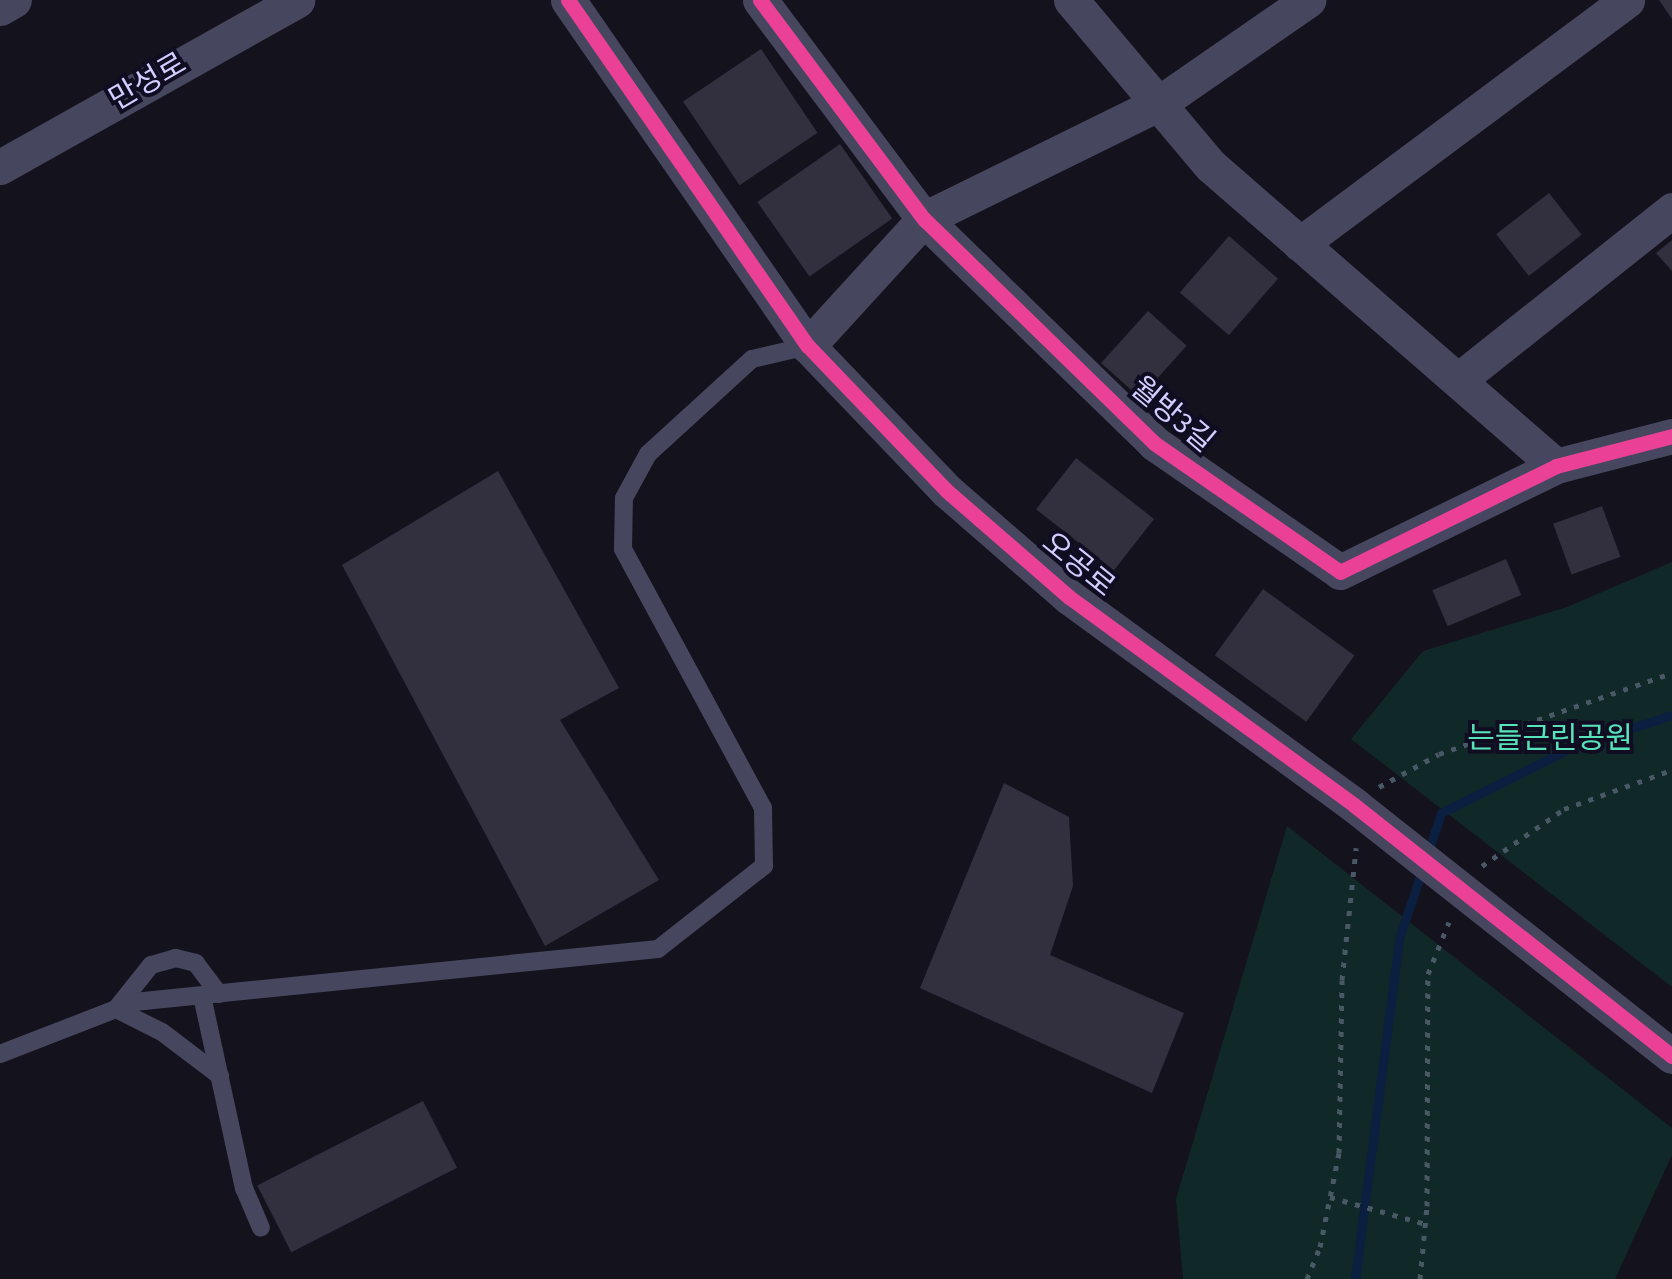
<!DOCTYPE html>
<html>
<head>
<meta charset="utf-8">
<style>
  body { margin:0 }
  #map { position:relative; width:1672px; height:1279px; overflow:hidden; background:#14121d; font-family:"Source Sans 3","Noto Sans KR",sans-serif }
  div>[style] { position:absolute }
  .green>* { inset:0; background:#112828 }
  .stream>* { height:9px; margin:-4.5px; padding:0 4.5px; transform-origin:4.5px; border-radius:4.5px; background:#0b2040 }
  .building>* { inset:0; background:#322f3f; transform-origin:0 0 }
  .path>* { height:5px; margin-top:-2.5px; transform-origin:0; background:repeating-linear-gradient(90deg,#485865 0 5px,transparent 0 13px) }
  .lane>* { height:18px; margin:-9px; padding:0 9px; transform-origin:9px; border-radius:9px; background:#46465e }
  .street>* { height:35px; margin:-17.5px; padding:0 17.5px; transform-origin:17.5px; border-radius:17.5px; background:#46465e }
  .street-bridge>* { height:35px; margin:-17.5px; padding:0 17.5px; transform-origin:17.5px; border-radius:17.5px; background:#46465e }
  .cycleway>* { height:15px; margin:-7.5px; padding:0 7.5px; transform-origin:7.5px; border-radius:7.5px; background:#ea4096 }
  span { translate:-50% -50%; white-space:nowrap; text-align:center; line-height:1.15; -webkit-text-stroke:8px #100d22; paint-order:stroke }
  .street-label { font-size:30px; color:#d2ceff }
  .park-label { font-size:30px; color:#57e2ba }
</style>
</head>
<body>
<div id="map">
  <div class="green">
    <i style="clip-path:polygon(1672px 562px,1672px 987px,1351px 739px,1423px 651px,1567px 607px)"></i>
    <i style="clip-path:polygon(1287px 826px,1672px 1128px,1672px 1155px,1615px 1279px,1183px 1279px,1176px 1199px)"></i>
  </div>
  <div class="stream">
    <i style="left:1428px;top:852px;width:41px;rotate:-71.6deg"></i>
    <i style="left:1441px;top:813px;width:142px;rotate:-26.7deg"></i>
    <i style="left:1568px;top:749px;width:109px;rotate:-18.1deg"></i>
    <i style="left:1355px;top:1279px;width:344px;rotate:-82.6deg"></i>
    <i style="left:1399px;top:938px;width:71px;rotate:-71.1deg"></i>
  </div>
  <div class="building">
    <i style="clip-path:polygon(1659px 0,1672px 0,1672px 19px)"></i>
    <i style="left:761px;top:49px;width:101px;height:94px;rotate:56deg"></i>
    <i style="left:840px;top:144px;width:91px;height:101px;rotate:55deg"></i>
    <i style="left:1549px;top:193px;width:53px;height:67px;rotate:52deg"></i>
    <i style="left:1229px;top:236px;width:65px;height:75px;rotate:41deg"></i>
    <i style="clip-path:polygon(1672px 240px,1672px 271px,1656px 253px)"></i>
    <i style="left:1148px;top:311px;width:52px;height:70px;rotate:42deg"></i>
    <i style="left:1076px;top:458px;width:99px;height:65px;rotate:38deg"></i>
    <i style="clip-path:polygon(498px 471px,619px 688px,560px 720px,659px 880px,545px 946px,342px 565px)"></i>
    <i style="left:1602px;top:506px;width:54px;height:52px;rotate:70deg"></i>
    <i style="left:1506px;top:559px;width:39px;height:80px;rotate:67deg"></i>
    <i style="left:1263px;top:589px;width:113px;height:82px;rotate:36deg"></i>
    <i style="clip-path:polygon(1004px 783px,1069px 817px,1073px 886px,1050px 955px,1184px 1013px,1152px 1093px,920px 988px)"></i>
    <i style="left:423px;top:1101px;width:75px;height:186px;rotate:63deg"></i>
  </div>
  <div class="path">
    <i style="left:1379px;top:787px;width:68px;rotate:-28.8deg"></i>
    <i style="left:1439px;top:754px;width:247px;rotate:-19.2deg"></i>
    <i style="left:1482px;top:866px;width:100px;rotate:-34.8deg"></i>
    <i style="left:1564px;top:809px;width:115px;rotate:-19.9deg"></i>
    <i style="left:1330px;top:1197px;width:100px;rotate:15.7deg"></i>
    <i style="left:1307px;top:1279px;width:35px;rotate:-68deg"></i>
    <i style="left:1320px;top:1247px;width:96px;rotate:-78.6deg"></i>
    <i style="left:1339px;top:1153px;width:173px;rotate:-89deg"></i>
    <i style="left:1342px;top:980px;width:133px;rotate:-83.9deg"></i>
    <i style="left:1420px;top:1279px;width:73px;rotate:-84.5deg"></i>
    <i style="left:1427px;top:1206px;width:232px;rotate:-89.8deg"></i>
    <i style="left:1428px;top:974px;width:56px;rotate:-68deg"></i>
  </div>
  <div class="lane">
    <i style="left:219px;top:994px;width:39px;rotate:-127deg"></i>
    <i style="left:196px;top:963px;width:21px;rotate:-166deg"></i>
    <i style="left:176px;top:958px;width:26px;rotate:164deg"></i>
    <i style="left:151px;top:965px;width:56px;rotate:128.5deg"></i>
    <i style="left:116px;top:1009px;width:51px;rotate:26.6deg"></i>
    <i style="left:162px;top:1032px;width:73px;rotate:37.2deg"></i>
    <i style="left:202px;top:996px;width:197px;rotate:77.7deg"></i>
    <i style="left:244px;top:1188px;width:43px;rotate:67deg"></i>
    <i style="left:0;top:1054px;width:144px;rotate:-21.2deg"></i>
    <i style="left:134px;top:1002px;width:527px;rotate:-5.78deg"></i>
    <i style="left:658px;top:949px;width:135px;rotate:-38.1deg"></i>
    <i style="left:764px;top:866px;width:58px;rotate:-91deg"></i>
    <i style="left:763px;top:808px;width:294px;rotate:-118.4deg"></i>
    <i style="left:623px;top:549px;width:51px;rotate:-88.9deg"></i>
    <i style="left:624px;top:498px;width:50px;rotate:-61.4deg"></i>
    <i style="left:648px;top:454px;width:141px;rotate:-42.4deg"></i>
    <i style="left:752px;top:359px;width:57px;rotate:-13.1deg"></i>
  </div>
  <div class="street">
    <i style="left:568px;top:0;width:421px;rotate:55.3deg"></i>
    <i style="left:808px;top:346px;width:201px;rotate:46.2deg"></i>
    <i style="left:947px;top:491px;width:162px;rotate:41deg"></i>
    <i style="left:1069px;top:597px;width:353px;rotate:36.1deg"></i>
    <i style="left:760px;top:0;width:274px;rotate:53.2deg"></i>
    <i style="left:924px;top:219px;width:321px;rotate:44.2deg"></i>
    <i style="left:1154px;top:443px;width:226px;rotate:34.7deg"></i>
    <i style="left:1340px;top:572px;width:241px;rotate:-26.1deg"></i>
    <i style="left:1556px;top:466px;width:120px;rotate:-14.5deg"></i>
    <i style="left:1071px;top:0;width:217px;rotate:49.9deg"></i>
    <i style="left:1211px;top:166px;width:457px;rotate:41deg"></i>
    <i style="left:0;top:8px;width:16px;rotate:-30deg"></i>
    <i style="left:0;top:167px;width:341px;rotate:-29.3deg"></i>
    <i style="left:1300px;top:244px;width:408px;rotate:-36.7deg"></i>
    <i style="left:808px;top:346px;width:172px;rotate:-47.6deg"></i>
    <i style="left:924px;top:219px;width:261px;rotate:-26.2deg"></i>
    <i style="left:1158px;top:104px;width:183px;rotate:-34.7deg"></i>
    <i style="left:1461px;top:378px;width:270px;rotate:-38.5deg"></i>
  </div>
  <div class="street-bridge">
    <i style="left:1354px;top:805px;width:405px;rotate:38.3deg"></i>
  </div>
  <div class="cycleway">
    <i style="left:568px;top:0;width:421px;rotate:55.3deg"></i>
    <i style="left:808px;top:346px;width:201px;rotate:46.2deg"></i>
    <i style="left:947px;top:491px;width:162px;rotate:41deg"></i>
    <i style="left:1069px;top:597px;width:353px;rotate:36.1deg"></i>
    <i style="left:1354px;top:805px;width:405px;rotate:38.3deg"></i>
    <i style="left:760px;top:0;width:274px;rotate:53.2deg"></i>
    <i style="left:924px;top:219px;width:321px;rotate:44.2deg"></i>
    <i style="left:1154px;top:443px;width:226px;rotate:34.7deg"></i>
    <i style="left:1340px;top:572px;width:241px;rotate:-26.1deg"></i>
    <i style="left:1556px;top:466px;width:120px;rotate:-14.5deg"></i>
  </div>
  <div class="street-label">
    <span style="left:148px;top:82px;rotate:-30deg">만성로</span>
    <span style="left:1172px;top:415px;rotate:40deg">월방3길</span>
    <span style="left:1078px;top:565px;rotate:39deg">오공로</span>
  </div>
  <div class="park-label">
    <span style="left:1550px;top:739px">는들근린공원</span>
  </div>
</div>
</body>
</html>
